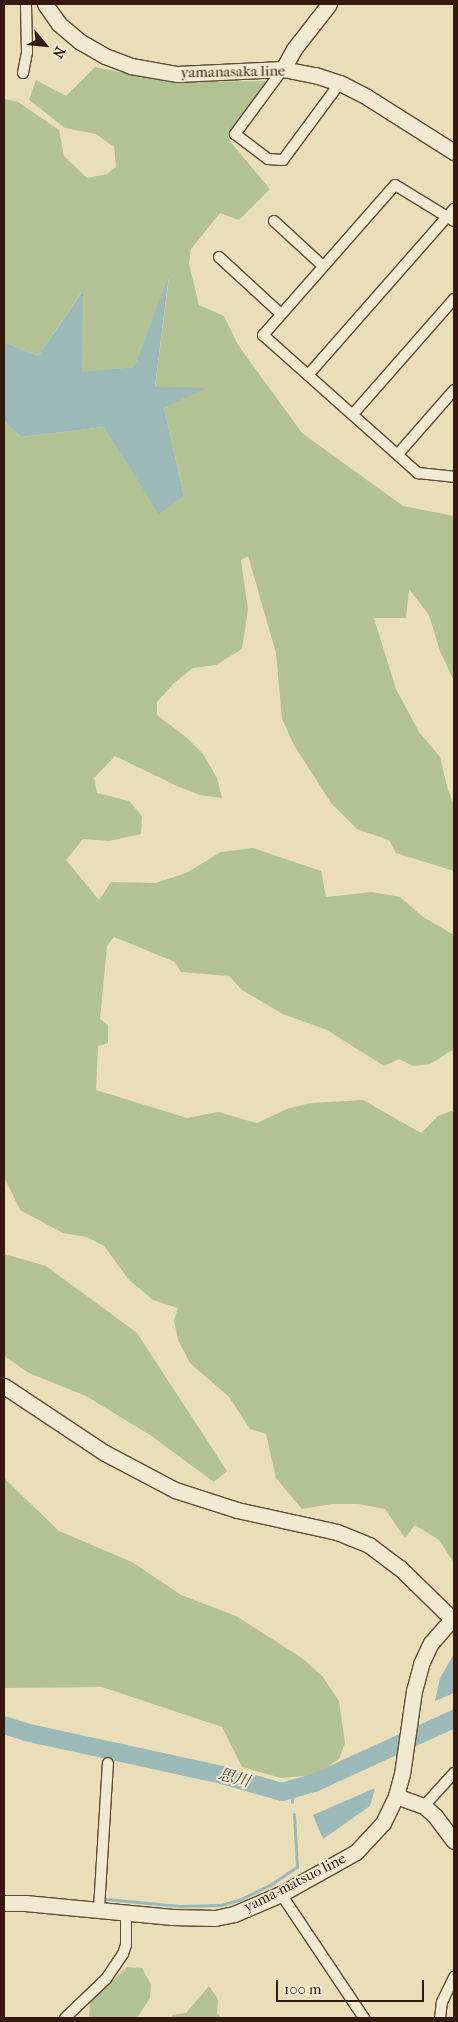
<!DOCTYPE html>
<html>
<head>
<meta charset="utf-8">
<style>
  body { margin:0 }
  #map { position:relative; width:458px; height:2022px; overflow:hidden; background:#e9deb8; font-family:"IM FELL French Canon","Noto Serif JP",serif }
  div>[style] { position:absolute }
  .green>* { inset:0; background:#b2c292 }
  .water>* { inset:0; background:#9cb9ba }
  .stream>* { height:3px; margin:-1.5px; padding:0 1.5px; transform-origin:1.5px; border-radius:1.5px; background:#9cb9ba }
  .river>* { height:18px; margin:-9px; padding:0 9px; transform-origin:9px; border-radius:9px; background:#9cb9ba }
  .roads { filter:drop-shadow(1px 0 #614a37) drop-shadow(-1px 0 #614a37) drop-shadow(0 1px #614a37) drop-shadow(0 -1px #614a37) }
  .street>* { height:10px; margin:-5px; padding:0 5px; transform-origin:5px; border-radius:5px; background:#f1ead1 }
  .secondary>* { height:15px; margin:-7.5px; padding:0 7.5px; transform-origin:7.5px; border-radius:7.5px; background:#f1ead1 }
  span { translate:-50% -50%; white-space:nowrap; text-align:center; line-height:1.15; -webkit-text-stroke:4px #f1ead1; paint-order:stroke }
  .street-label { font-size:15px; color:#34190c }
  .water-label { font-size:16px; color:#534940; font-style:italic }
  .frame { position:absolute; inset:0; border:5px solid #34190c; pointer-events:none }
  .north { position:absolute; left:20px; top:20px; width:50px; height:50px; -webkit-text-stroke:4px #f1ead1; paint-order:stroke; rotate:118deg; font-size:14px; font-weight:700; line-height:20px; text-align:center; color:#34190c }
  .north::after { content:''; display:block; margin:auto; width:18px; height:22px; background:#34190c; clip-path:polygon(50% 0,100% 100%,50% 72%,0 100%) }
  .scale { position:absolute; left:276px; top:1980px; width:148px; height:22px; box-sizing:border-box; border:2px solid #34190c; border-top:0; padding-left:6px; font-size:15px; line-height:18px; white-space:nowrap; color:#34190c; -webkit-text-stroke:4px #f1ead1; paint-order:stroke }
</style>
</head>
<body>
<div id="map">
  <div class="green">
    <i style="clip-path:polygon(95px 67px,169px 82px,269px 81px,229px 140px,270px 189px,239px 220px,220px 213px,191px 249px,189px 264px,199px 305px,224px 316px,238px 345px,302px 433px,403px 506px,454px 516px,454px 681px,440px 651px,429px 615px,409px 589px,406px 618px,374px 618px,396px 689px,419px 732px,440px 757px,448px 790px,454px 805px,454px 871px,396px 853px,389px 840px,357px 829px,331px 803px,294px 745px,282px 719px,276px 653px,248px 556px,241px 560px,248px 609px,242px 649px,216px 665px,193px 668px,174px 683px,157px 702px,157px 715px,186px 737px,203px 754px,217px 778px,222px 798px,200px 795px,177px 786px,115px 756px,94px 778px,97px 793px,129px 801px,142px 816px,141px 834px,109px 841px,83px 839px,66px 860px,99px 900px,111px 882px,156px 883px,186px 873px,221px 852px,253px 848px,321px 871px,326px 897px,372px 892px,400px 897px,423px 917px,454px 935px,454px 1049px,430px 1064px,413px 1066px,399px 1059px,384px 1066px,327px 1030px,283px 1014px,242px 990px,229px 976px,181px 972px,175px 962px,114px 937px,107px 946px,100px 1019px,108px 1025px,108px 1043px,98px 1046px,96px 1090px,187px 1118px,218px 1112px,257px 1123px,287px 1109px,310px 1103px,363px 1100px,421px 1133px,438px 1116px,454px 1110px,454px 1563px,439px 1540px,415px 1525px,405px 1538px,385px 1509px,358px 1504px,332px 1504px,302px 1509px,276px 1478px,266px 1434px,250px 1429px,229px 1397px,190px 1363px,178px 1340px,174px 1320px,178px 1308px,153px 1300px,129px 1280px,104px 1246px,87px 1237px,63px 1233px,20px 1210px,4px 1177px,4px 421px,21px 437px,104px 427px,184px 496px,164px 408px,204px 388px,155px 388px,169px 277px,134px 367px,82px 373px,82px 292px,38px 356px,4px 342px,4px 99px,18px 102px,59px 130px,64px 156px,87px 178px,107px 174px,116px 167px,114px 147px,96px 134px,65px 128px,29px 100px,36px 80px,66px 96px)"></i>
    <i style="clip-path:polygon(4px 1254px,46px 1266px,137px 1333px,227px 1471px,214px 1482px,150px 1435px,86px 1396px,29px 1373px,4px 1356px)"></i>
    <i style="clip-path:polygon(4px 1478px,59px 1531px,132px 1562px,181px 1595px,236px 1616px,302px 1658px,323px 1677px,339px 1701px,345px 1743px,339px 1759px,315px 1775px,281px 1778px,242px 1767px,222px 1727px,102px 1687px,4px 1688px)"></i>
    <i style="clip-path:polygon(127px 1967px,142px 1968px,151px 1985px,150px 1998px,137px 2018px,89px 2018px,90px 2002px)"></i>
    <i style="clip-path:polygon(209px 1986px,218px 1999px,217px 2013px,221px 2018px,172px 2018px,172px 2015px,186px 2013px)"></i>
  </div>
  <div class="water">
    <i style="clip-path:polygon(169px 275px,155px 387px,206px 388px,164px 408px,184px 496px,159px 514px,104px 427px,21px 437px,4px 421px,4px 342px,38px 356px,83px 291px,82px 372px,134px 367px)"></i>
    <i style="clip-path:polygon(454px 1654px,454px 1693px,435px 1701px,440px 1678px)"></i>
    <i style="clip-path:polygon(375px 1788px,370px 1806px,323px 1839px,313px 1815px)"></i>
  </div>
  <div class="stream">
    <i style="left:292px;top:1802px;width:11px;rotate:-85deg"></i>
    <i style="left:106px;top:1899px;width:74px;rotate:5.4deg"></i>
    <i style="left:180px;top:1906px;width:41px;rotate:-1.4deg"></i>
    <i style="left:221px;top:1905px;width:19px;rotate:-16deg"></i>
    <i style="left:239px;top:1900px;width:34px;rotate:-26deg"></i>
    <i style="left:270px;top:1885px;width:32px;rotate:-34deg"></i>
    <i style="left:297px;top:1867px;width:53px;rotate:-93.2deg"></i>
  </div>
  <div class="river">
    <i style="left:4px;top:1725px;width:22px;rotate:18deg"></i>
    <i style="left:25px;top:1732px;width:202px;rotate:12.3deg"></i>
    <i style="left:222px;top:1775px;width:62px;rotate:15.8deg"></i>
    <i style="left:282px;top:1792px;width:33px;rotate:-16deg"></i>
    <i style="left:314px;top:1783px;width:154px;rotate:-24.6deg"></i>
  </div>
  <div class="roads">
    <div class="street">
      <i style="left:283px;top:69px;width:81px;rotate:126.4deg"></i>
      <i style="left:235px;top:134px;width:41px;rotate:37.1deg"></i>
      <i style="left:268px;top:159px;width:15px;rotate:4deg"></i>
      <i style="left:283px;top:160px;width:96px;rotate:-53.5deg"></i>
      <i style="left:23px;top:73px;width:21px;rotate:-79deg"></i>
      <i style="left:27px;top:52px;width:48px;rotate:-91.2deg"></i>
      <i style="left:274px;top:221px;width:67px;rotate:42.6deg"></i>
      <i style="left:454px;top:221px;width:69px;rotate:-148.6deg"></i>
      <i style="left:395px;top:185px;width:200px;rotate:131.3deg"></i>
      <i style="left:263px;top:335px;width:208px;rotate:41.7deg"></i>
      <i style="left:418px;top:473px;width:36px;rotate:6deg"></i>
      <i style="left:219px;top:257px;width:84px;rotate:42.6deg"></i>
      <i style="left:308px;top:375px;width:221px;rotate:-48.7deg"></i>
      <i style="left:353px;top:414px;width:153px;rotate:-48.7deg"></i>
      <i style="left:398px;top:454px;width:85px;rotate:-48.8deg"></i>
      <i style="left:424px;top:1806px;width:45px;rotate:-47.7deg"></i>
      <i style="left:281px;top:1894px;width:149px;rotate:56.2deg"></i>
      <i style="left:99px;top:1909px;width:146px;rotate:-86.5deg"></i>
      <i style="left:65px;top:2018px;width:57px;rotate:-43.6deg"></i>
      <i style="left:106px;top:1979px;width:30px;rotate:-56deg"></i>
      <i style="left:123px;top:1954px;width:9px;rotate:-72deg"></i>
      <i style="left:126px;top:1945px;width:34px;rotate:-90deg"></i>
      <i style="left:440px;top:2018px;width:16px;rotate:-83deg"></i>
      <i style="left:442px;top:2002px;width:28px;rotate:-64deg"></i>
    </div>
    <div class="secondary">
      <i style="left:45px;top:4px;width:24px;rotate:55deg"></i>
      <i style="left:59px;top:24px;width:26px;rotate:40deg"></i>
      <i style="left:79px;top:41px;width:30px;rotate:30deg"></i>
      <i style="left:105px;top:56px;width:28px;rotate:21deg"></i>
      <i style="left:131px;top:66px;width:47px;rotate:9.9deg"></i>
      <i style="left:177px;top:74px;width:106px;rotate:-2.7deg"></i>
      <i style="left:283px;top:69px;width:33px;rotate:11deg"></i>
      <i style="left:315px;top:75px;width:26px;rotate:18deg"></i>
      <i style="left:340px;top:83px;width:30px;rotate:27deg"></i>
      <i style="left:367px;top:97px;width:103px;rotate:32.3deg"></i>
      <i style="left:283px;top:69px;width:23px;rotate:-61deg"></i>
      <i style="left:294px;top:49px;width:57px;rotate:-52.1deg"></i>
      <i style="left:4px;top:1386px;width:121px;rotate:33.6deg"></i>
      <i style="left:105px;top:1453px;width:79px;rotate:27.9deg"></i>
      <i style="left:175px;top:1490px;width:65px;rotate:17.9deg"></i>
      <i style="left:237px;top:1510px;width:102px;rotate:12.4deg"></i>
      <i style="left:337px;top:1532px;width:35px;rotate:22deg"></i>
      <i style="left:369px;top:1545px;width:39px;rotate:37deg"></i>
      <i style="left:400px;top:1568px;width:73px;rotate:44.4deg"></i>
      <i style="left:396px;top:1796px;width:30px;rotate:20deg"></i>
      <i style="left:424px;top:1806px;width:15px;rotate:42deg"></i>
      <i style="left:435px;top:1816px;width:31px;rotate:53deg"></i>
      <i style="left:4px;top:1903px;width:21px"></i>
      <i style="left:25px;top:1903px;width:148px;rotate:5.4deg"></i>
      <i style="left:172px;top:1917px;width:43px;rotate:1.3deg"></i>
      <i style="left:215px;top:1918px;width:19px;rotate:-12deg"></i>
      <i style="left:234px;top:1914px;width:51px;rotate:-23.1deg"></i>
      <i style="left:281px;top:1894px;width:86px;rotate:-29.2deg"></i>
      <i style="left:356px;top:1852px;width:40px;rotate:-47deg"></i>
      <i style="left:383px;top:1823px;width:30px;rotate:-64deg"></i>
      <i style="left:396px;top:1796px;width:23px;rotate:-75deg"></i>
      <i style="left:402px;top:1774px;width:84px;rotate:-81.8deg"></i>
      <i style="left:414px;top:1691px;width:28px;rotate:-75deg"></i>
      <i style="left:421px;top:1664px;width:23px;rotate:-65deg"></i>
      <i style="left:431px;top:1643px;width:35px;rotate:-49deg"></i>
    </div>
  </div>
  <div class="street-label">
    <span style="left:233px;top:72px;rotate:-1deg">yamanasaka line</span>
    <span style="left:295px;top:1883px;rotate:-27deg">yama-matsuo line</span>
  </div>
  <div class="water-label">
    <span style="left:234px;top:1778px;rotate:15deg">思川</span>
  </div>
  <div class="frame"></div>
  <div class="north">N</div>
  <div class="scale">100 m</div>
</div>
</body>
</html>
